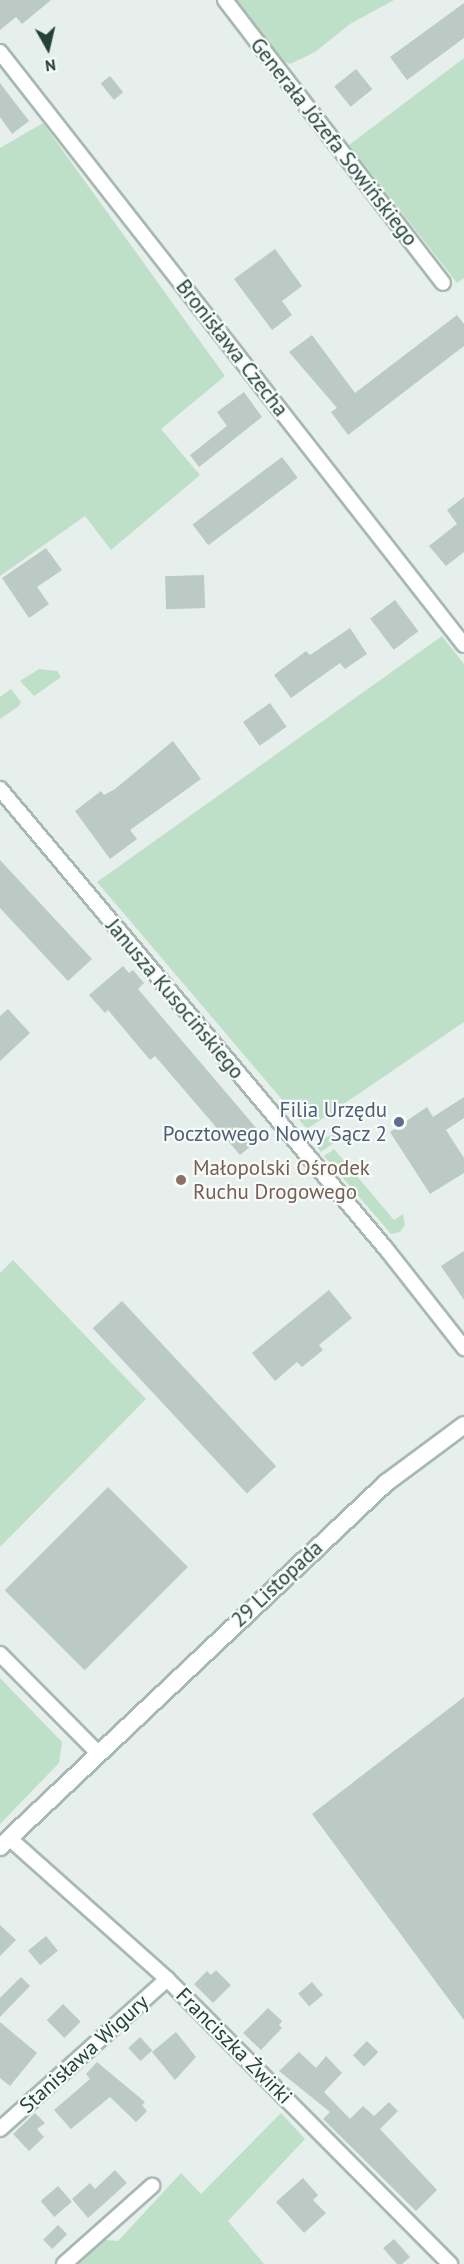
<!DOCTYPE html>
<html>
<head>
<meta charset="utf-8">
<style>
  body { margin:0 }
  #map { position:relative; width:464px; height:2264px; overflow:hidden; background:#e6efeb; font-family:"PT Sans",sans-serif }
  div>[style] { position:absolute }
  .green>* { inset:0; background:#bfe0c8 }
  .building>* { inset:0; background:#bbcac4; transform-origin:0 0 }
  .roads { filter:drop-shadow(2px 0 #a8b8b2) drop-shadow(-2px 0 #a8b8b2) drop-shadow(0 2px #a8b8b2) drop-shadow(0 -2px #a8b8b2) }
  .minor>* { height:14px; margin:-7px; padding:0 7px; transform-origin:7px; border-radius:7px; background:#fff }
  .tertiary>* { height:16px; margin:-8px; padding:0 8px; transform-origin:8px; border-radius:8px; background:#fff }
  .dots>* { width:16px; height:16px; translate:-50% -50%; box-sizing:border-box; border:3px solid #f7fbf9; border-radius:50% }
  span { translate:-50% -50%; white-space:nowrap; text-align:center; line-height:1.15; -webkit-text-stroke:4.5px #f7fbf9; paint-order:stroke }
  .street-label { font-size:21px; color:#24423a }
  .service-label { font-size:21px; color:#4e5e75 }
  .right { translate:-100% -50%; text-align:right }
  .education-label { font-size:21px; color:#785e54 }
  .left { translate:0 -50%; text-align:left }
  .north { position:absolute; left:18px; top:18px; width:60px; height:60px; -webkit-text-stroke:4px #f7fbf9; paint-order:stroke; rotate:172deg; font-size:16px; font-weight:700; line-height:24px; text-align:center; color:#24423a }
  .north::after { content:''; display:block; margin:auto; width:21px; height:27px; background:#24423a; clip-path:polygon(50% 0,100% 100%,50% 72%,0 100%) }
</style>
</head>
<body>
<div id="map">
  <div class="green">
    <i style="clip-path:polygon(229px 0,394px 0,350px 24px,315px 52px,290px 64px,271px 56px)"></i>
    <i style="clip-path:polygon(464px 58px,464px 278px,457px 283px,349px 145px)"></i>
    <i style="clip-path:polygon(43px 123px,225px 376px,161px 429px,200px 475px,111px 550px,85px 516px,0 576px,0 148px)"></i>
    <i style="clip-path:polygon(442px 636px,464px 664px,464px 1022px,307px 1129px,97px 882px)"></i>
    <i style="clip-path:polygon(39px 669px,57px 671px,61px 677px,34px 696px,20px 681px)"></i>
    <i style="clip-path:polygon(11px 689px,21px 702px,19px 706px,0 719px,0 697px)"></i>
    <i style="clip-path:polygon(334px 1134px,341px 1138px,321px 1152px,316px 1145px,319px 1140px)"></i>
    <i style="clip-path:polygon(334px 1149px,394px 1220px,403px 1214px,405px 1225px,400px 1232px,391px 1234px,324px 1156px)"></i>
    <i style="clip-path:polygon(13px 1260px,146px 1399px,0 1547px,0 1273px)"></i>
    <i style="clip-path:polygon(0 1678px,62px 1742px,59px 1763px,0 1824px)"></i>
    <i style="clip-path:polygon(281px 2113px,305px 2139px,228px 2221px,264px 2264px,67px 2264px,95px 2239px,118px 2241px,181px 2173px,201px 2194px)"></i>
  </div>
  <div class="building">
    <i style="clip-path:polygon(0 0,51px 0,22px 24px,16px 17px,0 30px)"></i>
    <i style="clip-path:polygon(464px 3px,464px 38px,407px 80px,390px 57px)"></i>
    <i style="left:356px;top:69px;width:26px;height:28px;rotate:51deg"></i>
    <i style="left:110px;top:76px;width:21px;height:12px;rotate:51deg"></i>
    <i style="clip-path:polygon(0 83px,29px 121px,12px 134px,0 117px)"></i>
    <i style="clip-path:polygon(275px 249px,302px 286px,282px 301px,292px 315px,272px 330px,234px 279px)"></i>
    <i style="clip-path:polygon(457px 315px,464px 324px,464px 346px,348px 435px,331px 412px,337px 408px,289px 352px,312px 335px,355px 393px)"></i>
    <i style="clip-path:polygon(244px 392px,262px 417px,199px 467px,190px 455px,227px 426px,217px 412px)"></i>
    <i style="left:282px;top:457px;width:26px;height:112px;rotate:53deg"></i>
    <i style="clip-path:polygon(464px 497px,464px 552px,446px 566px,429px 546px,457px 524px,447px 510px)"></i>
    <i style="clip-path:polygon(46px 548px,62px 570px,37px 587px,49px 604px,29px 618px,2px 578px)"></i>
    <i style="left:204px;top:575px;width:33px;height:39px;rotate:88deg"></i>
    <i style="left:395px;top:600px;width:39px;height:31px;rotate:53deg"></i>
    <i style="clip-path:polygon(350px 628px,367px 654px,345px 669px,340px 663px,291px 698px,274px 675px,306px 651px,310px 655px)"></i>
    <i style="left:270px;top:703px;width:29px;height:33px;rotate:55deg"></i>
    <i style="clip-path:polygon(173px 741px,201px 779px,130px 830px,137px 839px,110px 859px,75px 811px,101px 791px,104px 795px,115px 789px)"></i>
    <i style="clip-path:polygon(0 860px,92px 959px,68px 981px,0 908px)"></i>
    <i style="clip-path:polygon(123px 966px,129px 973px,133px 970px,144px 983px,138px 989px,263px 1136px,240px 1155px,155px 1056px,150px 1060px,108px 1010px,105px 1013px,89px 995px)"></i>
    <i style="clip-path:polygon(8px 1009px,30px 1033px,0 1061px,0 1016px)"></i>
    <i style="clip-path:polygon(464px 1097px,464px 1118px,446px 1130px,464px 1158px,464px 1173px,430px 1194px,390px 1132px,427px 1107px,433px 1117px)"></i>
    <i style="clip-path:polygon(464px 1251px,464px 1300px,441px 1266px)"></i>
    <i style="clip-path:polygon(329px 1290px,352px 1318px,319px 1345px,323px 1350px,302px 1367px,297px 1362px,275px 1381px,252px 1353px)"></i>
    <i style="left:122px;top:1301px;width:226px;height:40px;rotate:47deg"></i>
    <i style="left:108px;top:1487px;width:113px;height:146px;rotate:45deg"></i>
    <i style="clip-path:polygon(464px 1697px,464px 2020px,312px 1814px)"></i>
    <i style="clip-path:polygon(0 1925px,16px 1940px,0 1956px)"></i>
    <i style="left:46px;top:1936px;width:19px;height:23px;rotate:51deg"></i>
    <i style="clip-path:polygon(216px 1970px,231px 1985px,213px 2003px,194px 1984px,207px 1971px,211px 1975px)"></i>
    <i style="clip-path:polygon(21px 1977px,30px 1986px,0 2017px,0 1998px)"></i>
    <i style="left:312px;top:1982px;width:17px;height:18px;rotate:50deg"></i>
    <i style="left:63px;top:2004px;width:25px;height:23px;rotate:45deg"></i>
    <i style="clip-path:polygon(268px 2008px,282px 2021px,279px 2025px,282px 2028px,261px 2050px,243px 2033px)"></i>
    <i style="clip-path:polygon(0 2022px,37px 2053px,10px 2086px,0 2078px)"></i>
    <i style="clip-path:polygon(176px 2032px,196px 2057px,175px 2080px,152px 2052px)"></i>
    <i style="left:140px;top:2037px;width:18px;height:16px;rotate:47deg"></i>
    <i style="left:367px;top:2041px;width:16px;height:20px;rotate:45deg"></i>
    <i style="clip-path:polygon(299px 2052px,316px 2068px,326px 2056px,342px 2073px,324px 2092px,350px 2119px,363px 2106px,374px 2116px,389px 2102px,398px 2111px,380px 2129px,437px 2190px,416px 2211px,323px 2119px,330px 2112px,279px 2071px)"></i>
    <i style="clip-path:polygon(97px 2062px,145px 2102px,142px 2105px,147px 2111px,136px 2122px,110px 2097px,71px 2129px,54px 2110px,90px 2079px,86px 2074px)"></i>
    <i style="clip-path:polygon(35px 2113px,45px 2123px,37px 2129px,44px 2137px,29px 2151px,13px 2134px)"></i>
    <i style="clip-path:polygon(115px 2170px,127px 2183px,88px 2218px,72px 2199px,90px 2183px,95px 2189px)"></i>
    <i style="clip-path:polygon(303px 2178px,318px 2195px,313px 2200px,326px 2213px,304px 2233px,276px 2202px)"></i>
    <i style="left:58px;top:2186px;width:21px;height:23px;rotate:49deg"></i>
    <i style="left:58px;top:2225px;width:13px;height:21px;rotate:45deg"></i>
    <i style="clip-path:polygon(394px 2239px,410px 2257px,402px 2264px,397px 2264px,383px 2248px)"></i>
  </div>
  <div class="roads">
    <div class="minor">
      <i style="left:225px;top:0;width:357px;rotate:52.4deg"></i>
      <i style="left:0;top:52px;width:753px;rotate:51.96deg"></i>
      <i style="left:0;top:789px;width:602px;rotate:49.99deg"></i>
      <i style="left:387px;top:1250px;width:125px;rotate:51.8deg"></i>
      <i style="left:0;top:1654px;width:139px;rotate:45.3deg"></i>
      <i style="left:9px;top:1838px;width:212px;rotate:41.7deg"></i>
      <i style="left:167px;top:1979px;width:402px;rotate:45.2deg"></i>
      <i style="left:0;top:2129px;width:224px;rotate:-41.9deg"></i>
      <i style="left:64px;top:2264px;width:118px;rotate:-41.6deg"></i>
    </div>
    <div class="tertiary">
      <i style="left:0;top:1847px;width:531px;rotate:-43.32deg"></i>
      <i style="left:386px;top:1483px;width:97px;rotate:-36.6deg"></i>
    </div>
  </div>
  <div class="dots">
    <i style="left:399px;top:1122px;background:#5c6f8a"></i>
    <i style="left:181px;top:1180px;background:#8d6e63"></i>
  </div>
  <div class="street-label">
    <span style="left:334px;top:142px;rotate:52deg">Generała Józefa Sowińskiego</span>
    <span style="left:232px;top:348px;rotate:52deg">Bronisława Czecha</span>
    <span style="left:175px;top:999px;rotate:50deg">Janusza Kusocińskiego</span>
    <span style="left:277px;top:1584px;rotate:-43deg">29 Listopada</span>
    <span style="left:234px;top:2046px;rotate:45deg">Franciszka Żwirki</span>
    <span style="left:84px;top:2054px;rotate:-42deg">Stanisława Wigury</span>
  </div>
  <div class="service-label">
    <span class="right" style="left:387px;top:1122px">Filia Urzędu<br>Pocztowego Nowy Sącz 2</span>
  </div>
  <div class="education-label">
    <span class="left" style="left:193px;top:1180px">Małopolski Ośrodek<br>Ruchu Drogowego</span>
  </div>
  <div class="north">N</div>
</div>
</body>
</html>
